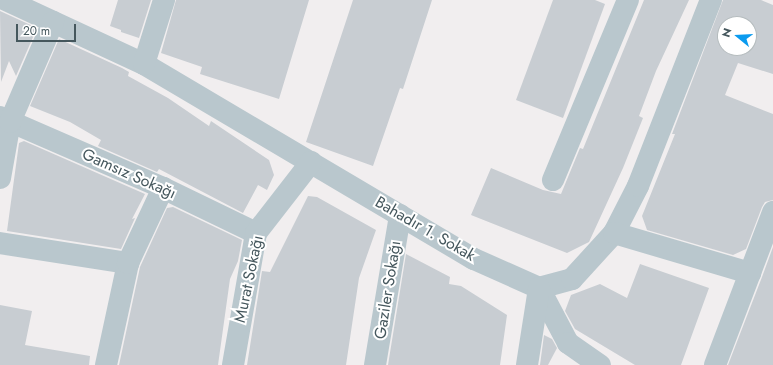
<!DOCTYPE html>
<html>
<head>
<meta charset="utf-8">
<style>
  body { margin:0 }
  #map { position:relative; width:773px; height:365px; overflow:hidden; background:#f1eeef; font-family:Jost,sans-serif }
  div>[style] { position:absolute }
  .building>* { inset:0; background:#c8cdd2 }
  .minor>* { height:22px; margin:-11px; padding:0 11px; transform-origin:11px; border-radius:11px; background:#b9c7cd }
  span { translate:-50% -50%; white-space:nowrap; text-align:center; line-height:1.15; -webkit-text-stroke:4px #fff; paint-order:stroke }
  .street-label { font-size:16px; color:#45575d }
  .north { position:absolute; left:717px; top:16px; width:40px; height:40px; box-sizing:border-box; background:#fff; border:1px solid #b5bcbe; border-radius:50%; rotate:288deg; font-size:11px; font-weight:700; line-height:16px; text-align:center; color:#45575d }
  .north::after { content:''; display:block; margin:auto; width:14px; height:18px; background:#0b9bef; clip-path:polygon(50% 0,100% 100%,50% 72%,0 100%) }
  .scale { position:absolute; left:16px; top:24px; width:60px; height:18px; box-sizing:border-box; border:2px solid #45575d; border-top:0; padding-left:5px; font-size:12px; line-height:14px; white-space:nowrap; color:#45575d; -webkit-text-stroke:3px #fff; paint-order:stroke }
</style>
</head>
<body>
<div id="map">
  <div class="building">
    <i style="clip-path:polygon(118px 0,151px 0,139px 38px,121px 32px,121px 30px,110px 26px)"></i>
    <i style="clip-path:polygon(176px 0,309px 0,279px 99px,200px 74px,202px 67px,161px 53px)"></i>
    <i style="clip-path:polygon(353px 0,432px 0,403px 89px,400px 88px,373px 166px,306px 142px)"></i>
    <i style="clip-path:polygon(553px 0,595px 0,605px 4px,563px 118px,516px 100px)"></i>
    <i style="clip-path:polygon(644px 0,689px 0,656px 71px,639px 116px,643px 118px,623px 168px,589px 242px,567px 253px,471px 215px,491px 168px,543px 190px,561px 194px,580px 148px,583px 149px)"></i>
    <i style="clip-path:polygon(evenodd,723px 0,761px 0,773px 5px,773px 74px,738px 63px,725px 95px,773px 114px,773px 200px,765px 202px,762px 207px,746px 249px,733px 255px,647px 230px,642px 216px,675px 134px,672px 134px,723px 0,725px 24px,749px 24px,749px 48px,725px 48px,725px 24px)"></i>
    <i style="clip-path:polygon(0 11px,37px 28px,16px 76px,9px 61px,1px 82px)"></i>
    <i style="clip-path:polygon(59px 39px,122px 68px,129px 72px,128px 76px,168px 98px,209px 126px,211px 121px,269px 160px,274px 175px,267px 190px,258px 185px,243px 213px,159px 169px,157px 172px,98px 146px,101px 140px,70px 122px,30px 106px)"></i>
    <i style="clip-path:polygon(24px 141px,145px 194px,132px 219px,135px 218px,121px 249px,7px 231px,19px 143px)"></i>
    <i style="clip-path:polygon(308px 196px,317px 197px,376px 230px,359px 278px,346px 365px,247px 365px,262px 271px,270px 272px)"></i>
    <i style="clip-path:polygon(173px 207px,242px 240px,238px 261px,230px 279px,218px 365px,119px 365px,140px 267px,167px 208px)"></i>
    <i style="clip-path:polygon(773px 247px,773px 365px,728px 365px,762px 277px)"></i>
    <i style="clip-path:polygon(406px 254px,450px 277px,449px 284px,461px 286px,507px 315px,500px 365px,388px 365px)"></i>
    <i style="clip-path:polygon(640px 264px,709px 288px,681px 365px,635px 365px,575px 329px,565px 311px,571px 295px,600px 284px,627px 298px)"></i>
    <i style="clip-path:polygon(0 305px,32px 311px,25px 345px,90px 356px,89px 365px,0 365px)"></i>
    <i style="clip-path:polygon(544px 335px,552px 339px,557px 348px,548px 365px,540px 365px)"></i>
  </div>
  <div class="minor">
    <i style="left:6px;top:0;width:152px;rotate:24.9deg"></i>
    <i style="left:144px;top:64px;width:383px;rotate:30.6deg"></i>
    <i style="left:474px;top:259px;width:71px;rotate:24deg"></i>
    <i style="left:539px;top:288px;width:34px;rotate:-15deg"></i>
    <i style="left:572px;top:279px;width:62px;rotate:-47.6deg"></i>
    <i style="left:614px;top:233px;width:53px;rotate:-62.9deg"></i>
    <i style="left:638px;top:186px;width:200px;rotate:-68.6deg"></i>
    <i style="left:144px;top:64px;width:67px;rotate:-72.6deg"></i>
    <i style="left:0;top:117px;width:178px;rotate:23.5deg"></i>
    <i style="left:163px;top:188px;width:103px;rotate:25.8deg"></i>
    <i style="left:0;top:178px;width:57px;rotate:-79.9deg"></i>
    <i style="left:10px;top:122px;width:109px;rotate:-66.7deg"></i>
    <i style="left:553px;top:180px;width:195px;rotate:-67.4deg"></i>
    <i style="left:614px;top:233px;width:142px;rotate:16.4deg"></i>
    <i style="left:0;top:243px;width:130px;rotate:8.9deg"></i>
    <i style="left:539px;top:288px;width:62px;rotate:62.2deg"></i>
    <i style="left:568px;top:343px;width:39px;rotate:35deg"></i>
    <i style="left:106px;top:365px;width:104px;rotate:-77.8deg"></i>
    <i style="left:128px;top:263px;width:83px;rotate:-65deg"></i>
    <i style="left:233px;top:365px;width:134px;rotate:-80.1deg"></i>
    <i style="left:256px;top:233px;width:90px;rotate:-52.2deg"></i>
    <i style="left:375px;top:365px;width:152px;rotate:-80.5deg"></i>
    <i style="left:527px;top:365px;width:78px;rotate:-81.1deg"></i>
    <i style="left:715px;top:365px;width:164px;rotate:-69.2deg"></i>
  </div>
  <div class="street-label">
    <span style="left:129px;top:174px;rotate:24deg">Gamsız Sokağı</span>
    <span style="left:425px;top:229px;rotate:30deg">Bahadır 1. Sokak</span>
    <span style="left:249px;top:279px;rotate:-78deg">Murat Sokağı</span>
    <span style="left:388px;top:290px;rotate:-81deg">Gaziler Sokağı</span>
  </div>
  <div class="north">N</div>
  <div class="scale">20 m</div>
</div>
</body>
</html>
